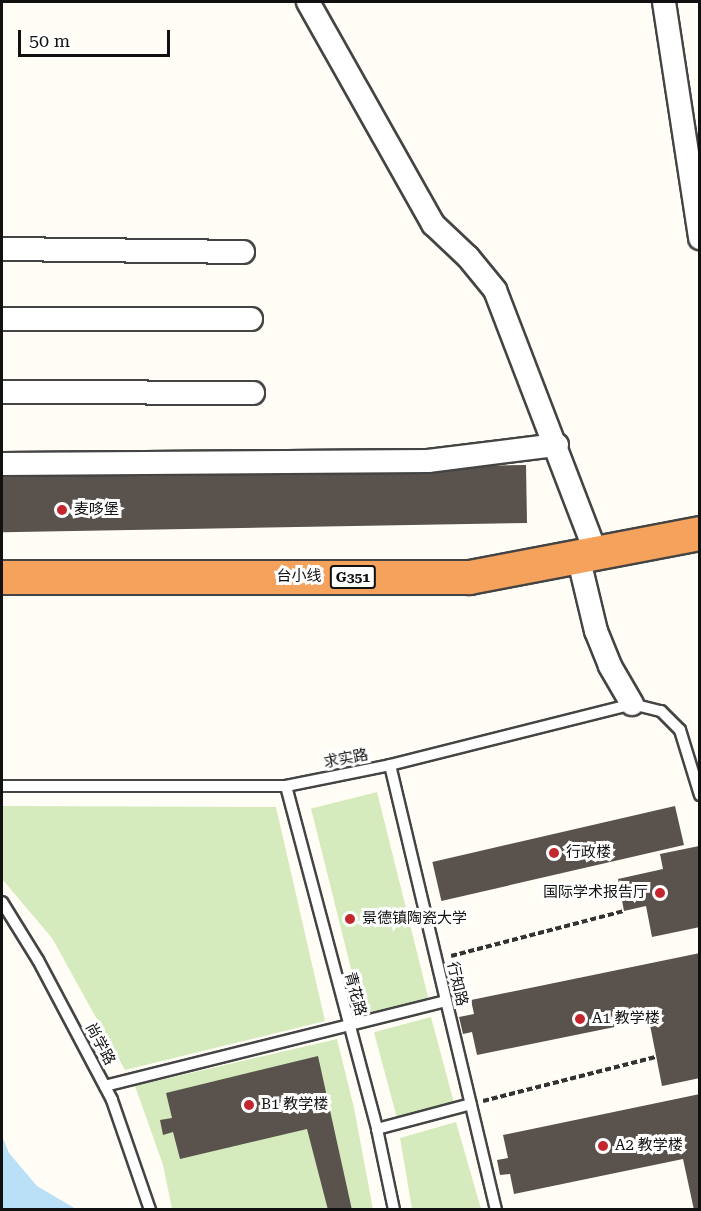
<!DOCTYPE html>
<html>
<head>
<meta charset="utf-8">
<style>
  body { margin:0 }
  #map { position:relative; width:701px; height:1211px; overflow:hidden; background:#fffdf5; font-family:"Roboto Serif","Noto Sans SC",serif }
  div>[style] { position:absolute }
  .green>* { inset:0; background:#d5ebbd; transform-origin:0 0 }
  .water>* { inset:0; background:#b9e0f7 }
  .building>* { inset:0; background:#5a524d; transform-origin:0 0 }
  .path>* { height:4px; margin-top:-2px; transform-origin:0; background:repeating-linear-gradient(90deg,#333 0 6px,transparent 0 9px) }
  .roads { filter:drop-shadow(2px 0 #444) drop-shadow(-2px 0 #444) drop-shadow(0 2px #444) drop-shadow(0 -2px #444) }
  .lane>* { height:10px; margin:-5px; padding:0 5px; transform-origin:5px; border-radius:5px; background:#fff }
  .street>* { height:22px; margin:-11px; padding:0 11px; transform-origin:11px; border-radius:11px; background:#fff }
  .highway>* { height:33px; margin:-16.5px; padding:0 16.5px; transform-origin:16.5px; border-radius:16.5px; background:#f5a25d }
  .dots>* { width:16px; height:16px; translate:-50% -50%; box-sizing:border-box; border:3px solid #fff; border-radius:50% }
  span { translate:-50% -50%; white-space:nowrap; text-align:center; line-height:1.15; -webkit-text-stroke:6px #fff; paint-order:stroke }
  .shield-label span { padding:2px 4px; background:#fff; border:2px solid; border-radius:4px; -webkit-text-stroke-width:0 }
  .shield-label { font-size:14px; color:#111; font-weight:700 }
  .poi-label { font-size:15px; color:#111 }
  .left { translate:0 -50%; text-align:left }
  .right { translate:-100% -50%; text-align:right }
  .street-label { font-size:15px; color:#111 }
  .frame { position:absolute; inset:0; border:3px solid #111; pointer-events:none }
  .scale { position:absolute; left:18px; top:30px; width:152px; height:27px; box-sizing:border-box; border:3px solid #111; border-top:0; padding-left:8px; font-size:18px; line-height:21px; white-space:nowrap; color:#111; -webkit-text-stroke:4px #fff; paint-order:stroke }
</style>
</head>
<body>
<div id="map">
  <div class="green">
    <i style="left:377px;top:792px;width:214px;height:68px;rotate:76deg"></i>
    <i style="clip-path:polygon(2px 806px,276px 807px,325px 1021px,125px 1070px,52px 938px,2px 879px)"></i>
    <i style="left:431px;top:1017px;width:90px;height:59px;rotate:75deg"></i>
    <i style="clip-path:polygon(337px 1039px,354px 1108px,373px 1209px,172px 1209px,163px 1165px,135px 1086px)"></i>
    <i style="clip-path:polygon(456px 1122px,481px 1209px,412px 1209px,400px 1138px)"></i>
  </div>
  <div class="water">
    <i style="clip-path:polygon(2px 1136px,9px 1153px,37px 1186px,76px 1209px,2px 1209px)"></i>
  </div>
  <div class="building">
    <i style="left:526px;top:465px;width:58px;height:524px;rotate:89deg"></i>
    <i style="left:675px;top:806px;width:40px;height:249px;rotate:77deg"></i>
    <i style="clip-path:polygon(699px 846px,700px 927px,652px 937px,646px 906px,624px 911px,618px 879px,663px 869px,660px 854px)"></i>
    <i style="clip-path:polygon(700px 953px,700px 1078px,662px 1086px,649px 1020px,477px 1055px,472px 1032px,463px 1034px,459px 1017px,474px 1014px,471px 1000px)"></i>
    <i style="clip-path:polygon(318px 1056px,352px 1210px,328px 1210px,307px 1129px,180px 1159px,173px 1132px,163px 1135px,160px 1120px,172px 1118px,166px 1093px)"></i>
    <i style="clip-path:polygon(700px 1094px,700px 1210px,694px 1210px,683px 1159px,514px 1194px,510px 1174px,500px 1175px,497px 1160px,508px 1158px,503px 1135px)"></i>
  </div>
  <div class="path">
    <i style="left:451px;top:956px;width:179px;rotate:-14.6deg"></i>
    <i style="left:483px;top:1101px;width:179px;rotate:-14.3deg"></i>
  </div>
  <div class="roads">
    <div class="lane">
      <i style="left:390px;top:765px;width:457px;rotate:76.6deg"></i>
      <i style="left:2px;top:786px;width:284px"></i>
      <i style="left:286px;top:786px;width:106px;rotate:-11.4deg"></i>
      <i style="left:390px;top:765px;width:250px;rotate:-14.1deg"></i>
      <i style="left:632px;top:704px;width:30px;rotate:14deg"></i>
      <i style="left:661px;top:711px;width:27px;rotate:45deg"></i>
      <i style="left:680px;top:730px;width:68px;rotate:72.9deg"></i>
      <i style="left:286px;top:786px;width:355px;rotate:75.1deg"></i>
      <i style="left:377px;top:1129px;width:83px;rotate:78.1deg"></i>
      <i style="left:2px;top:902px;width:68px;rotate:58.2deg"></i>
      <i style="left:38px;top:960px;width:158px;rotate:62.1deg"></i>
      <i style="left:112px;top:1100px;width:116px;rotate:70.9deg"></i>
      <i style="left:105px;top:1086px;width:351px;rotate:-14deg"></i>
      <i style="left:377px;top:1129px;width:97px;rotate:-14.9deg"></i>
    </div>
    <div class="street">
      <i style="left:308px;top:2px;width:255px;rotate:60.6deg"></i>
      <i style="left:433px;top:224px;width:48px;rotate:43.3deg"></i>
      <i style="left:468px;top:257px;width:43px;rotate:50.7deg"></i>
      <i style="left:495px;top:290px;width:282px;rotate:69deg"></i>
      <i style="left:664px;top:2px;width:239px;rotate:81.3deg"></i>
      <i style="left:2px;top:249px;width:241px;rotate:0.7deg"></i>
      <i style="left:2px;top:319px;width:249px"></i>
      <i style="left:2px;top:392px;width:251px;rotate:0.2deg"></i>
      <i style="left:2px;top:464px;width:426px;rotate:-0.4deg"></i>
      <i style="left:428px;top:461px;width:130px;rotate:-7.1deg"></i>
      <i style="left:578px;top:556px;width:77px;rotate:76.5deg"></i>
      <i style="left:596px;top:631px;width:38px;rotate:68deg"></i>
      <i style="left:610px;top:666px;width:44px;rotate:59.9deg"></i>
    </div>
    <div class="highway">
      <i style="left:2px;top:577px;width:467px"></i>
      <i style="left:469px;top:577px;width:235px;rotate:-10.8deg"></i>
    </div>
  </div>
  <div class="dots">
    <i style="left:62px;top:510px;background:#c4262e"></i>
    <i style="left:554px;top:853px;background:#c4262e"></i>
    <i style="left:660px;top:893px;background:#c4262e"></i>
    <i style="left:350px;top:919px;background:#c4262e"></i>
    <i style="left:580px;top:1019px;background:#c4262e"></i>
    <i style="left:249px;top:1105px;background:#c4262e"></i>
    <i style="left:603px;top:1146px;background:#c4262e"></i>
  </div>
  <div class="shield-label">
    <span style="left:353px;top:577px">G351</span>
  </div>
  <div class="poi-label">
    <span class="left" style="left:74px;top:510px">麦哆堡</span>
    <span class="left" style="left:566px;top:853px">行政楼</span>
    <span class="right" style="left:648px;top:893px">国际学术报告厅</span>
    <span class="left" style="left:362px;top:919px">景德镇陶瓷大学</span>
    <span class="left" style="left:592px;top:1019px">A1 教学楼</span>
    <span class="left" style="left:261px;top:1105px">B1 教学楼</span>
    <span class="left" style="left:615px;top:1146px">A2 教学楼</span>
  </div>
  <div class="street-label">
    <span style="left:299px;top:577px">台小线</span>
    <span style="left:346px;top:759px;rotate:-11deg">求实路</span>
    <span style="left:457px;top:984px;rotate:77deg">行知路</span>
    <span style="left:355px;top:994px;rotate:75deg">青花路</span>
    <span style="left:100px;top:1044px;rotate:62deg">尚学路</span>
  </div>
  <div class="frame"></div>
  <div class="scale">50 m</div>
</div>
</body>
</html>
